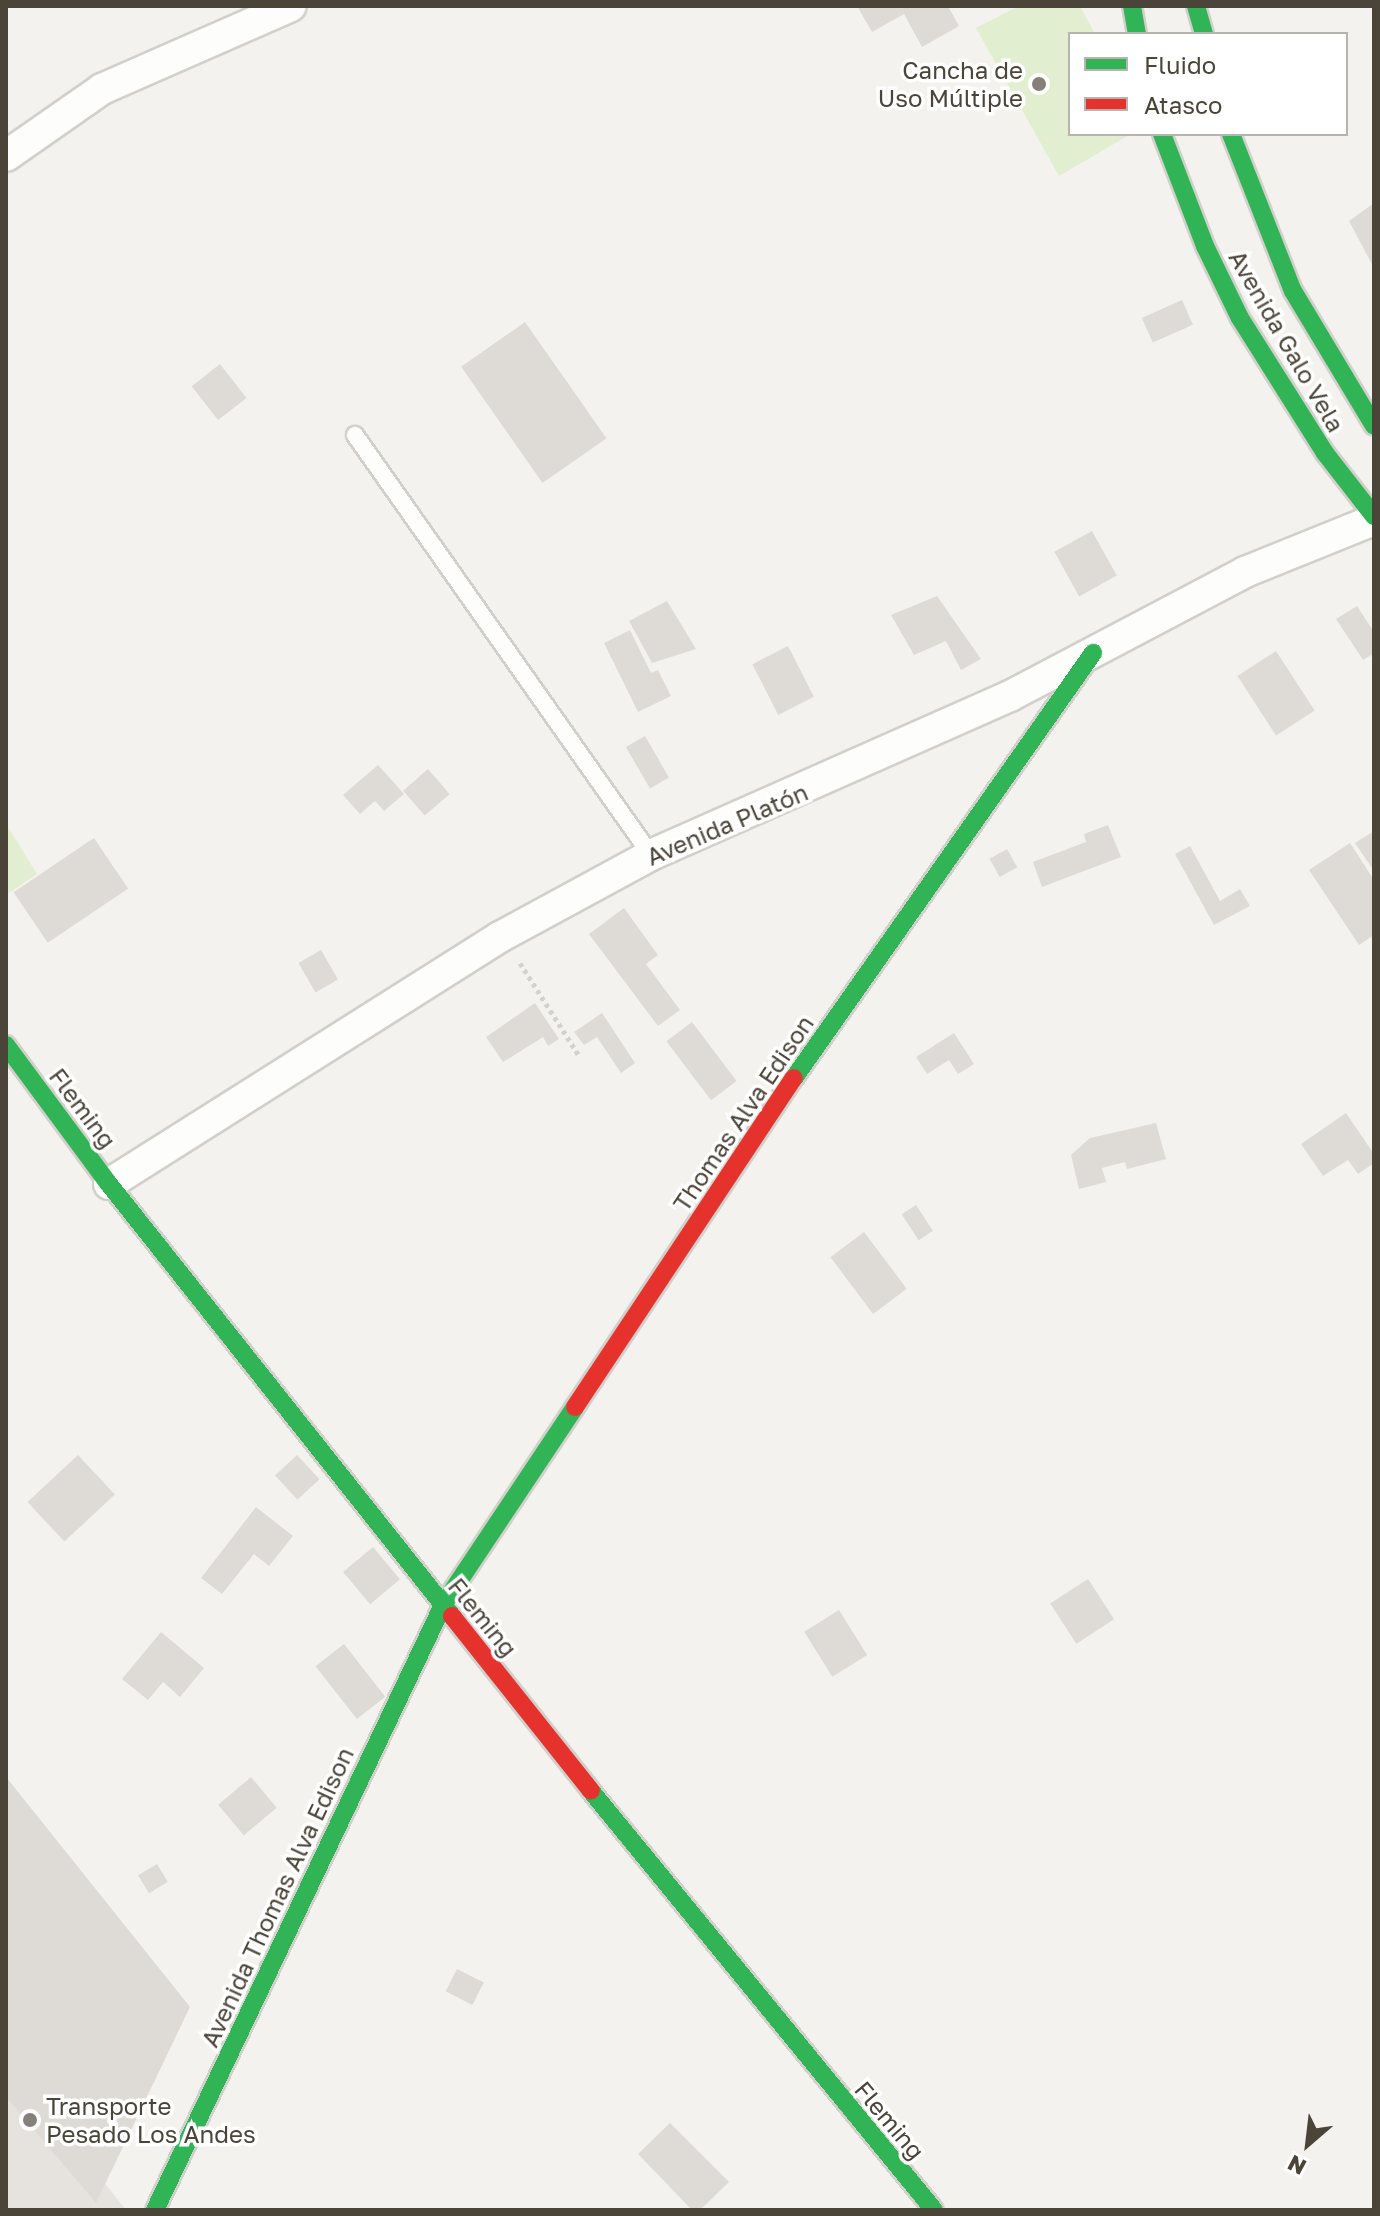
<!DOCTYPE html>
<html>
<head>
<meta charset="utf-8">
<style>
  body { margin:0 }
  #map { position:relative; width:1380px; height:2216px; overflow:hidden; background:#f4f2ee; font-family:"Golos Text",sans-serif }
  div>[style] { position:absolute }
  .green>* { inset:0; background:#e1eecf }
  .parking>* { inset:0; background:#e6e3df }
  .building>* { inset:0; background:#dedbd6; transform-origin:0 0 }
  .path>* { height:5px; margin-top:-2.5px; transform-origin:0; background:repeating-linear-gradient(90deg,#d3d2cc 0 4px,transparent 0 8px) }
  .roads { filter:drop-shadow(2px 0 #d2d0cb) drop-shadow(-2px 0 #d2d0cb) drop-shadow(0 2px #d2d0cb) drop-shadow(0 -2px #d2d0cb) }
  .lane>* { height:16px; margin:-8px; padding:0 8px; transform-origin:8px; border-radius:8px; background:#fdfdfc }
  .street>* { height:30px; margin:-15px; padding:0 15px; transform-origin:15px; border-radius:15px; background:#fdfdfc }
  .fast>* { height:18px; margin:-9px; padding:0 9px; transform-origin:9px; border-radius:9px; background:#30b455 }
  .jam>* { height:18px; margin:-9px; padding:0 9px; transform-origin:9px; border-radius:9px; background:#e5322d }
  .dots>* { width:22px; height:22px; translate:-50% -50%; box-sizing:border-box; border:4px solid #fff; border-radius:50% }
  span { translate:-50% -50%; white-space:nowrap; text-align:center; line-height:1.15; -webkit-text-stroke:7px #fff; paint-order:stroke }
  .poi-label { font-size:24px; color:#4b4439 }
  .right { translate:-100% -50%; text-align:right }
  .left { translate:0 -50%; text-align:left }
  .street-label { font-size:24px; color:#4b4439 }
  .frame { position:absolute; inset:0; border:8px solid #4b4439; pointer-events:none }
  .legend { position:absolute; left:1068px; top:32px; width:280px; height:104px; box-sizing:border-box; background:#fff; border:2px solid #b7b4b0; margin:0; padding:10px 14px; list-style:none; font-size:24px; color:#4b4439 }
  .legend li { display:flex; align-items:center; gap:16px; height:40px }
  .legend b { width:40px; border:2px solid #b7b4b0 }
  .north { position:absolute; left:1268px; top:2104px; width:80px; height:80px; -webkit-text-stroke:6px #fff; paint-order:stroke; rotate:208deg; font-size:22px; font-weight:700; line-height:32px; text-align:center; color:#4b4439 }
  .north::after { content:''; display:block; margin:auto; width:28px; height:36px; background:#4b4439; clip-path:polygon(50% 0,100% 100%,50% 72%,0 100%) }
</style>
</head>
<body>
<div id="map">
  <div class="green">
    <i style="clip-path:polygon(1019px 6px,1080px 6px,1095px 34px,1070px 34px,1070px 134px,1131px 134px,1059px 176px,976px 28px)"></i>
    <i style="clip-path:polygon(6px 824px,37px 874px,6px 895px)"></i>
  </div>
  <div class="parking">
    <i style="clip-path:polygon(6px 2058px,103px 2181px,126px 2210px,6px 2210px)"></i>
  </div>
  <div class="building">
    <i style="clip-path:polygon(857px 6px,948px 6px,959px 26px,922px 47px,904px 14px,872px 32px)"></i>
    <i style="clip-path:polygon(1374px 203px,1374px 268px,1349px 221px)"></i>
    <i style="left:1182px;top:300px;width:27px;height:44px;rotate:66deg"></i>
    <i style="left:525px;top:322px;width:142px;height:78px;rotate:55deg"></i>
    <i style="left:220px;top:364px;width:43px;height:36px;rotate:52deg"></i>
    <i style="left:1092px;top:531px;width:51px;height:43px;rotate:61deg"></i>
    <i style="clip-path:polygon(937px 596px,981px 659px,961px 670px,946px 641px,914px 655px,891px 615px)"></i>
    <i style="clip-path:polygon(667px 601px,696px 649px,652px 663px,629px 621px)"></i>
    <i style="clip-path:polygon(1357px 606px,1374px 632px,1374px 659px,1371px 655px,1363px 660px,1336px 619px)"></i>
    <i style="clip-path:polygon(630px 630px,651px 673px,658px 670px,671px 696px,638px 712px,604px 643px)"></i>
    <i style="left:788px;top:646px;width:57px;height:40px;rotate:63deg"></i>
    <i style="left:1276px;top:651px;width:71px;height:46px;rotate:57deg"></i>
    <i style="left:645px;top:736px;width:48px;height:22px;rotate:60deg"></i>
    <i style="clip-path:polygon(378px 765px,404px 794px,384px 811px,375px 801px,360px 814px,343px 795px)"></i>
    <i style="left:428px;top:769px;width:33px;height:33px;rotate:49deg"></i>
    <i style="clip-path:polygon(1108px 825px,1121px 857px,1042px 887px,1033px 862px,1086px 842px,1084px 834px)"></i>
    <i style="clip-path:polygon(1374px 831px,1374px 871px,1355px 843px)"></i>
    <i style="left:94px;top:838px;width:61px;height:97px;rotate:56deg"></i>
    <i style="clip-path:polygon(1350px 843px,1374px 880px,1374px 935px,1359px 945px,1309px 870px)"></i>
    <i style="clip-path:polygon(1190px 846px,1220px 901px,1240px 889px,1250px 906px,1214px 925px,1175px 854px)"></i>
    <i style="left:1007px;top:849px;width:21px;height:20px;rotate:61deg"></i>
    <i style="clip-path:polygon(624px 908px,658px 955px,646px 964px,680px 1010px,658px 1026px,589px 934px)"></i>
    <i style="left:321px;top:950px;width:34px;height:26px;rotate:60deg"></i>
    <i style="clip-path:polygon(535px 1003px,559px 1039px,548px 1046px,543px 1037px,503px 1062px,486px 1037px)"></i>
    <i style="clip-path:polygon(602px 1013px,635px 1063px,621px 1073px,597px 1037px,584px 1045px,574px 1032px)"></i>
    <i style="left:692px;top:1022px;width:74px;height:32px;rotate:53deg"></i>
    <i style="clip-path:polygon(954px 1033px,974px 1064px,958px 1074px,949px 1060px,927px 1074px,916px 1057px)"></i>
    <i style="clip-path:polygon(1346px 1113px,1374px 1154px,1374px 1163px,1358px 1174px,1348px 1160px,1323px 1176px,1301px 1144px)"></i>
    <i style="clip-path:polygon(1156px 1123px,1166px 1159px,1127px 1169px,1125px 1162px,1102px 1168px,1106px 1182px,1079px 1189px,1071px 1155px,1090px 1138px)"></i>
    <i style="left:916px;top:1205px;width:31px;height:17px;rotate:57deg"></i>
    <i style="left:864px;top:1232px;width:71px;height:42px;rotate:53deg"></i>
    <i style="left:78px;top:1455px;width:54px;height:69px;rotate:47deg"></i>
    <i style="left:297px;top:1455px;width:33px;height:30px;rotate:47deg"></i>
    <i style="clip-path:polygon(256px 1507px,293px 1536px,269px 1566px,254px 1554px,222px 1594px,201px 1578px)"></i>
    <i style="left:373px;top:1547px;width:42px;height:39px;rotate:50deg"></i>
    <i style="left:1088px;top:1579px;width:48px;height:45px;rotate:57deg"></i>
    <i style="left:839px;top:1610px;width:53px;height:41px;rotate:58deg"></i>
    <i style="clip-path:polygon(161px 1632px,204px 1668px,180px 1697px,163px 1682px,148px 1700px,122px 1679px)"></i>
    <i style="left:344px;top:1644px;width:67px;height:36px;rotate:52deg"></i>
    <i style="clip-path:polygon(6px 1777px,190px 2007px,96px 2203px,6px 2097px)"></i>
    <i style="left:251px;top:1777px;width:40px;height:43px;rotate:50deg"></i>
    <i style="left:157px;top:1864px;width:21px;height:22px;rotate:59deg"></i>
    <i style="left:457px;top:1969px;width:30px;height:25px;rotate:27deg"></i>
    <i style="clip-path:polygon(670px 2123px,729px 2182px,700px 2210px,692px 2210px,638px 2154px)"></i>
  </div>
  <div class="path">
    <i style="left:520px;top:963px;width:108px;rotate:57.5deg"></i>
  </div>
  <div class="roads">
    <div class="lane">
      <i style="left:355px;top:435px;width:514px;rotate:54.83deg"></i>
    </div>
    <div class="street">
      <i style="left:6px;top:156px;width:117px;rotate:-34.9deg"></i>
      <i style="left:102px;top:89px;width:206px;rotate:-23.7deg"></i>
      <i style="left:109px;top:1184px;width:462px;rotate:-32.3deg"></i>
      <i style="left:500px;top:937px;width:172px;rotate:-28.5deg"></i>
      <i style="left:651px;top:855px;width:393px;rotate:-23.9deg"></i>
      <i style="left:1010px;top:696px;width:266px;rotate:-27.8deg"></i>
      <i style="left:1245px;top:572px;width:139px;rotate:-22deg"></i>
    </div>
    <div class="fast">
      <i style="left:1132px;top:6px;width:28px;rotate:80deg"></i>
      <i style="left:1196px;top:6px;width:29px;rotate:74deg"></i>
      <i style="left:1162px;top:134px;width:120px;rotate:69deg"></i>
      <i style="left:1205px;top:246px;width:80px;rotate:64.1deg"></i>
      <i style="left:1240px;top:318px;width:160px;rotate:57.8deg"></i>
      <i style="left:1325px;top:453px;width:80px;rotate:52.1deg"></i>
      <i style="left:1231px;top:134px;width:169px;rotate:68.5deg"></i>
      <i style="left:1293px;top:291px;width:157px;rotate:59deg"></i>
      <i style="left:6px;top:1045px;width:173px;rotate:53.5deg"></i>
      <i style="left:109px;top:1184px;width:552px;rotate:51.55deg"></i>
      <i style="left:794px;top:1078px;width:520px;rotate:-54.87deg"></i>
      <i style="left:591px;top:1791px;width:541px;rotate:50.7deg"></i>
      <i style="left:155px;top:2210px;width:670px;rotate:-64.54deg"></i>
      <i style="left:443px;top:1605px;width:238px;rotate:-56.3deg"></i>
    </div>
    <div class="jam">
      <i style="left:575px;top:1407px;width:395px;rotate:-56.4deg"></i>
      <i style="left:452px;top:1616px;width:223px;rotate:51.5deg"></i>
    </div>
  </div>
  <div class="dots">
    <i style="left:1039px;top:84px;background:#868178"></i>
    <i style="left:30px;top:2120px;background:#868178"></i>
  </div>
  <div class="poi-label">
    <span class="right" style="left:1023px;top:84px">Cancha de<br>Uso Múltiple</span>
    <span class="left" style="left:46px;top:2120px">Transporte<br>Pesado Los Andes</span>
  </div>
  <div class="street-label">
    <span style="left:1287px;top:341px;rotate:60deg">Avenida Galo Vela</span>
    <span style="left:727px;top:824px;rotate:-23deg">Avenida Platón</span>
    <span style="left:83px;top:1108px;rotate:53deg">Fleming</span>
    <span style="left:743px;top:1113px;rotate:-56deg">Thomas Alva Edison</span>
    <span style="left:483px;top:1617px;rotate:51deg">Fleming</span>
    <span style="left:277px;top:1897px;rotate:-65deg">Avenida Thomas Alva Edison</span>
    <span style="left:890px;top:2120px;rotate:50deg">Fleming</span>
  </div>
  <div class="frame"></div>
  <ul class="legend">
  <li><b style="height:10px;background:#30b455"></b>Fluido</li>
  <li><b style="height:10px;background:#e5322d"></b>Atasco</li>
  </ul>
  <div class="north">N</div>
</div>
</body>
</html>
